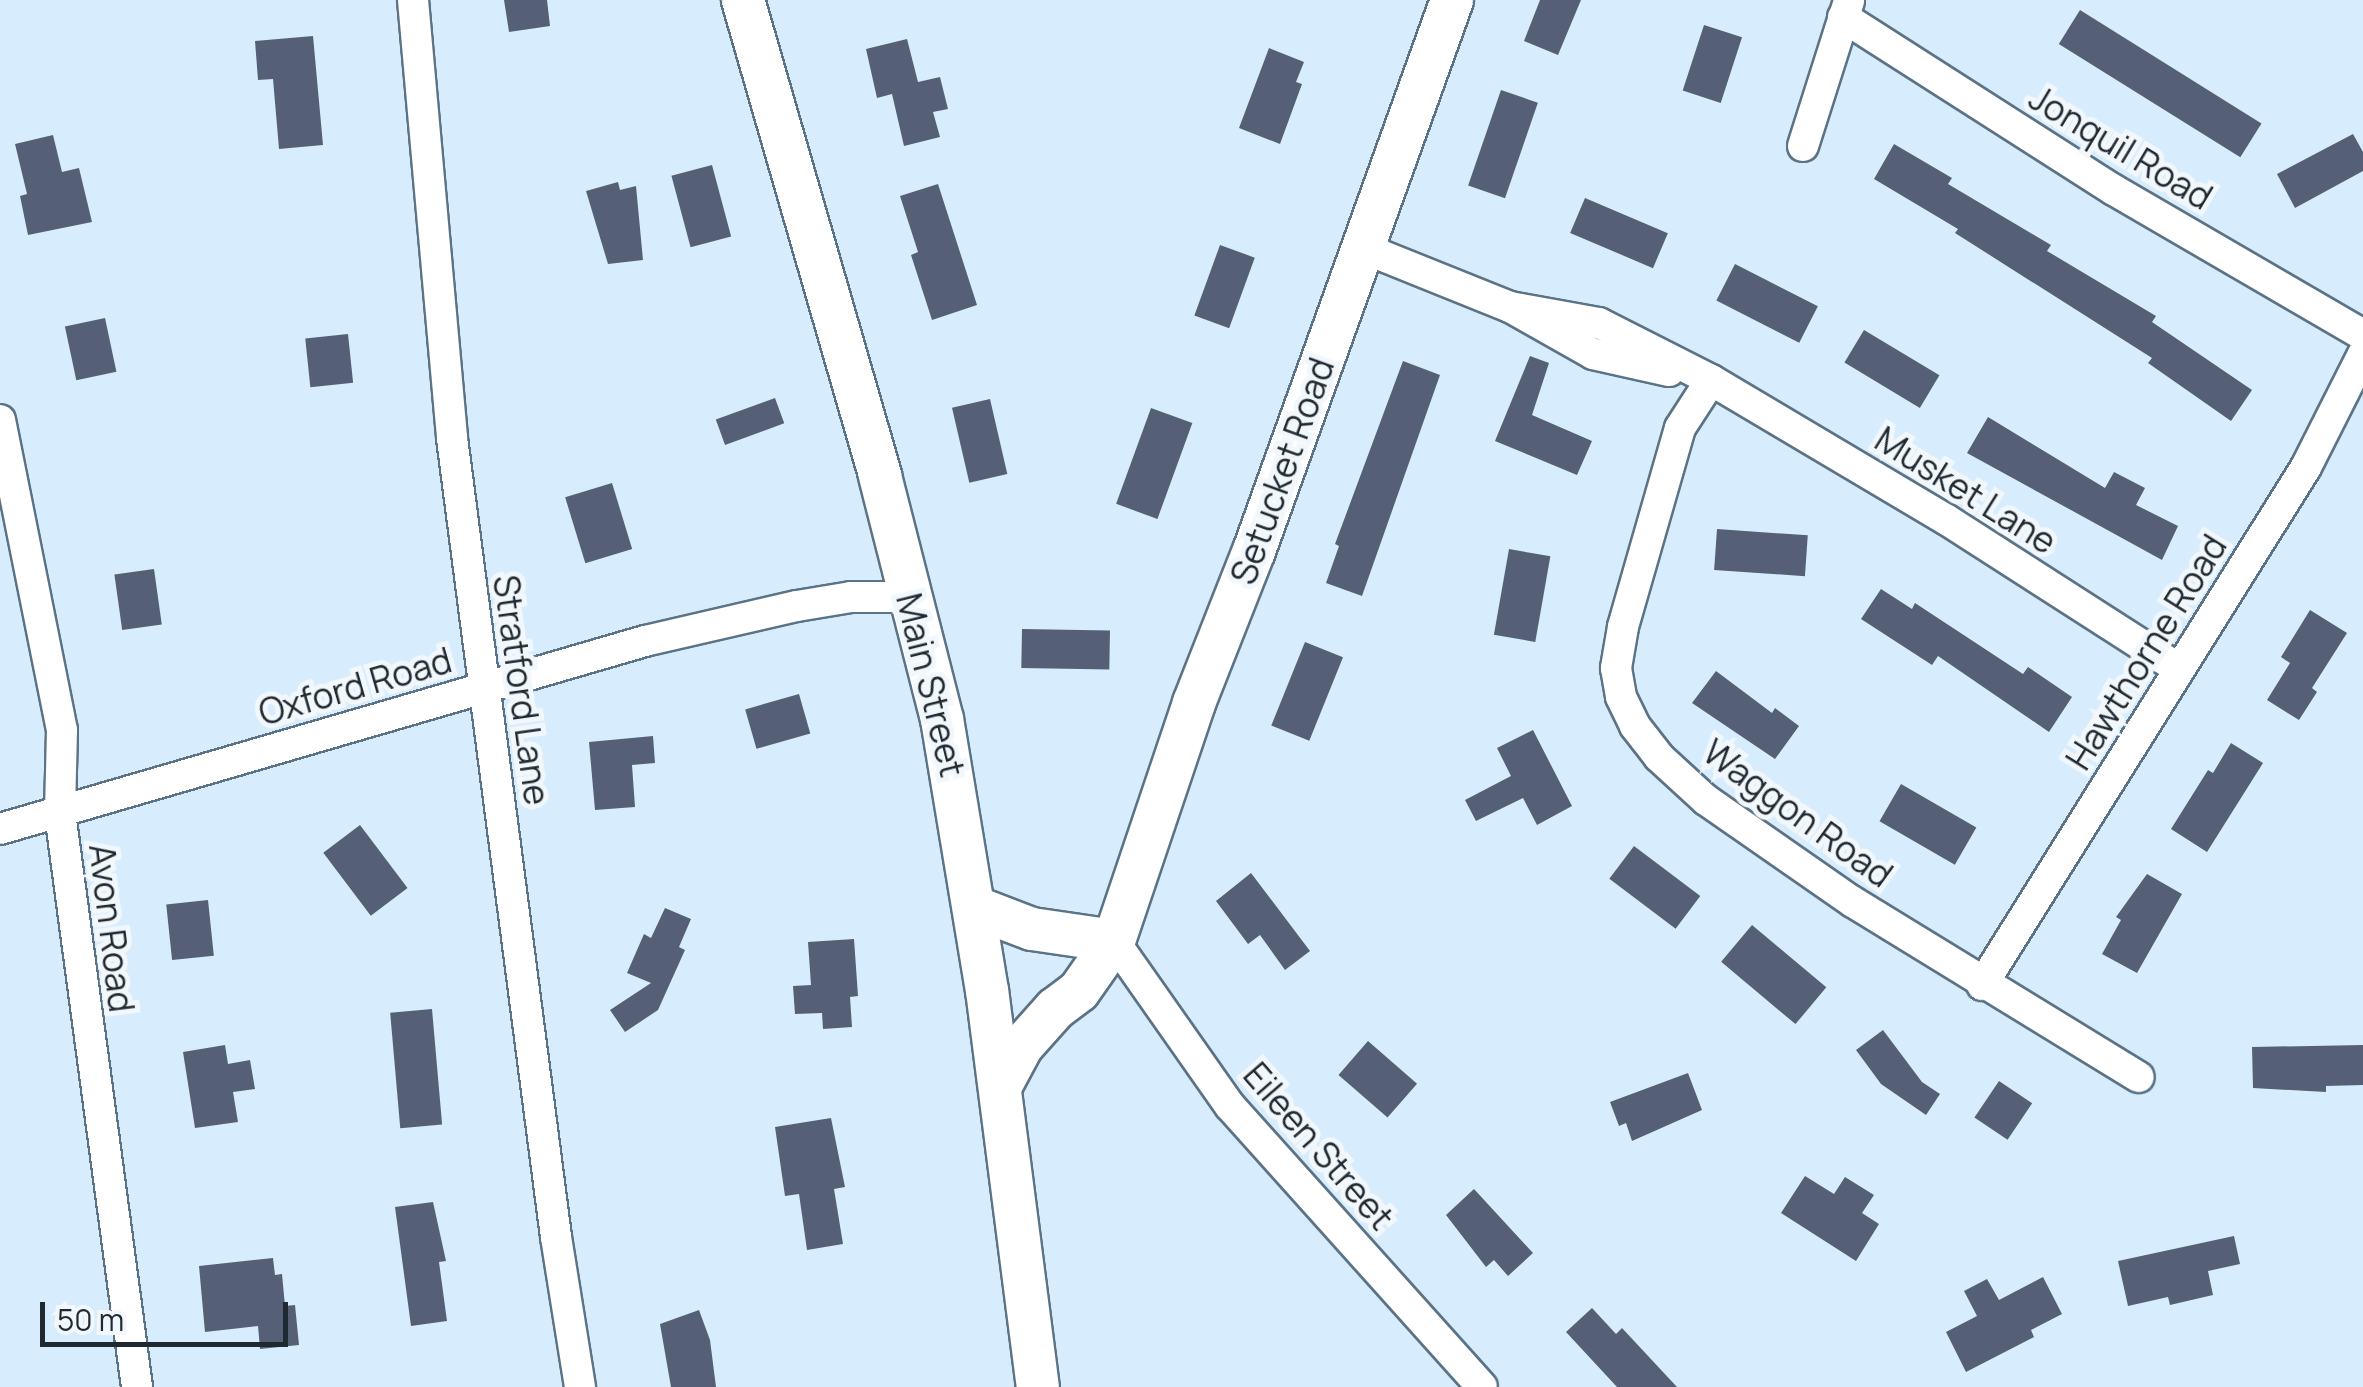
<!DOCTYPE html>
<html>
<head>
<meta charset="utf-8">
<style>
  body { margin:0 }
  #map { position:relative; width:2363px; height:1387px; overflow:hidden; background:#d7edfd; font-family:Manrope,sans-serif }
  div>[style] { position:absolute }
  .building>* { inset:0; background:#556077; transform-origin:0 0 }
  .roads { filter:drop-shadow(2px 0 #5b7385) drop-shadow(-2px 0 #5b7385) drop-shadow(0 2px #5b7385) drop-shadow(0 -2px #5b7385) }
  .minor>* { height:30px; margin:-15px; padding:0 15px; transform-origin:15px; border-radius:15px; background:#fff }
  .secondary>* { height:42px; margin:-21px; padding:0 21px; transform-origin:21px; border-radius:21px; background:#fff }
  span { translate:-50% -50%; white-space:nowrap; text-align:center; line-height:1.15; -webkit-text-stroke:10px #f2f7fc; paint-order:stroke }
  .street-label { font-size:35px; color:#1f2931 }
  .scale { position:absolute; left:40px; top:1302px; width:248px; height:45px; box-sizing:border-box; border:5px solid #1f2931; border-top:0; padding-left:12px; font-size:30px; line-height:35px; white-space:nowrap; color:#1f2931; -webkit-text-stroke:8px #f2f7fc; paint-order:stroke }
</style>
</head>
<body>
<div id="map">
  <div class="building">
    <i style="clip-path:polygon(504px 0,547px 0,550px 26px,509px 32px)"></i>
    <i style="clip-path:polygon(1540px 0,1581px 0,1558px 55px,1524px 41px)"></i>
    <i style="left:2080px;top:10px;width:214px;height:40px;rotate:32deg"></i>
    <i style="left:1704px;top:25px;width:40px;height:69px;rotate:18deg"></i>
    <i style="clip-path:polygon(313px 36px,323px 145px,279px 149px,273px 79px,258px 80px,255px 41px)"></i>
    <i style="clip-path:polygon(907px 39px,918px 82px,940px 77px,948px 109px,933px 112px,940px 137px,904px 146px,892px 94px,877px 98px,866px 49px)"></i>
    <i style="clip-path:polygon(1269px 48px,1304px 62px,1296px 82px,1302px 84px,1280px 144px,1239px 128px)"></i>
    <i style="left:1501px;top:90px;width:39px;height:101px;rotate:19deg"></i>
    <i style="clip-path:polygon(2353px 134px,2363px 152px,2363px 171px,2295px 208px,2277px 174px)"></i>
    <i style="clip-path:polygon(53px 135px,62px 172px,79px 168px,92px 222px,28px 235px,20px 196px,27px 194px,15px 144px)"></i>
    <i style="clip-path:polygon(1894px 144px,1952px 178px,1948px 184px,2051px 245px,2047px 251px,2156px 316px,2152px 322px,2252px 390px,2231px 421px,2148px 363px,2152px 358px,1955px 233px,1958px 229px,1874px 179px)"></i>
    <i style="left:712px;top:165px;width:74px;height:42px;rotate:75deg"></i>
    <i style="clip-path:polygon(618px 182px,620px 190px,636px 186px,643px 260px,608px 264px,586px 191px)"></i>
    <i style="clip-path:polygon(938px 184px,977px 305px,932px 320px,911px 255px,918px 252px,900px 196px)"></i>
    <i style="left:1585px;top:198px;width:90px;height:38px;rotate:23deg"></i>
    <i style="left:1220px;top:245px;width:37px;height:75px;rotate:20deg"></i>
    <i style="left:1735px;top:264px;width:93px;height:41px;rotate:27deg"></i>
    <i style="left:105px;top:318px;width:55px;height:41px;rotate:78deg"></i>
    <i style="left:1864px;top:330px;width:88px;height:38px;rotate:31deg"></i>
    <i style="left:348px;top:334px;width:49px;height:43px;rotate:84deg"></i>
    <i style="clip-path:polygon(1530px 356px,1549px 363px,1532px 415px,1592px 441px,1577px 475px,1495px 441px)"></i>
    <i style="clip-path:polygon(1403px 361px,1440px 375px,1362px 596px,1326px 583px,1339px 546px,1335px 544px)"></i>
    <i style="left:775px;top:398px;width:27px;height:63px;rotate:70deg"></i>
    <i style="left:990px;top:399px;width:77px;height:39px;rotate:77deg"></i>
    <i style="left:1151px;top:408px;width:44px;height:102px;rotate:20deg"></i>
    <i style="clip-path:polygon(1988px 417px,2105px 488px,2114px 472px,2145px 488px,2136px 505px,2178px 526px,2162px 560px,1967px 453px)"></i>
    <i style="left:612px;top:483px;width:69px;height:49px;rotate:73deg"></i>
    <i style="left:1717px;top:529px;width:91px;height:41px;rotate:4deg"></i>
    <i style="left:1509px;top:549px;width:42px;height:87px;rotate:10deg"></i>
    <i style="left:154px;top:569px;width:56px;height:40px;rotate:82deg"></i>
    <i style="clip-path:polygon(1881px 589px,1912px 609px,1915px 603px,2023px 674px,2028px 667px,2072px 697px,2049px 732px,1938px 656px,1932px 665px,1861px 619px)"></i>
    <i style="clip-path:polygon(2310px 610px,2347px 633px,2312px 688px,2317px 692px,2299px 720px,2267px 700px,2290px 663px,2281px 657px)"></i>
    <i style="left:1022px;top:629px;width:88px;height:39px;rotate:1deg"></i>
    <i style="left:1305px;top:642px;width:41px;height:90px;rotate:22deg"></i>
    <i style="clip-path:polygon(1716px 671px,1772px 713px,1775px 708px,1799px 726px,1775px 759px,1692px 703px)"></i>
    <i style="left:799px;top:694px;width:41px;height:56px;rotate:74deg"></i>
    <i style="clip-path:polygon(1533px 730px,1572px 806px,1537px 825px,1523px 798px,1476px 821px,1465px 800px,1511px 776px,1497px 748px)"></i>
    <i style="clip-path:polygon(653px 736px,655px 763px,632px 765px,635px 807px,595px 810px,589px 742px)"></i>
    <i style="clip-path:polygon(2231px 743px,2263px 763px,2207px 852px,2171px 829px,2208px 770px,2213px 773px)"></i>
    <i style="left:1901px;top:784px;width:87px;height:43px;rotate:30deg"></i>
    <i style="left:360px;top:825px;width:79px;height:46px;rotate:53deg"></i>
    <i style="left:1634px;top:846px;width:83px;height:41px;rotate:37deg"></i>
    <i style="clip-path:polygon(1251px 873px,1310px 951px,1285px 970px,1260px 935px,1248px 944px,1216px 901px)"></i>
    <i style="clip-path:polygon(2147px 874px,2182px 894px,2137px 973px,2102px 954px,2121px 920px,2116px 917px)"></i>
    <i style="left:208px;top:900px;width:56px;height:42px;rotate:84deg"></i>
    <i style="clip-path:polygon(665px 908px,691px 919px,679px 947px,685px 950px,658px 1010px,625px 1032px,610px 1010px,651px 983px,627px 973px,644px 934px,651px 938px)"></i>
    <i style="left:1752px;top:925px;width:97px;height:48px;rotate:40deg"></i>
    <i style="clip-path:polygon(854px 939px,858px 996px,850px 997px,852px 1027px,823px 1029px,822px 1013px,795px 1014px,793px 986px,811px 985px,808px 942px)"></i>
    <i style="left:432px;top:1009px;width:116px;height:42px;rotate:85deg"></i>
    <i style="clip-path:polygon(1883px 1030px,1922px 1082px,1940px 1094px,1926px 1115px,1881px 1084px,1856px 1050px)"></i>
    <i style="left:1368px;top:1041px;width:65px;height:45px;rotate:41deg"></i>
    <i style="clip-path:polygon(225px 1045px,228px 1064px,250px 1060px,255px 1089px,233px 1092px,238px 1122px,195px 1128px,183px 1052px)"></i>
    <i style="clip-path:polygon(2363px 1045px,2363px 1085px,2326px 1086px,2326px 1092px,2253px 1088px,2252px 1047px)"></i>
    <i style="clip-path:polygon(1688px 1073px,1702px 1110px,1632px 1141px,1626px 1123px,1619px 1126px,1610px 1102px)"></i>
    <i style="left:1999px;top:1081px;width:40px;height:44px;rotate:34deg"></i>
    <i style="clip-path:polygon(831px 1118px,845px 1187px,834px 1189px,843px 1244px,807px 1250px,799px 1194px,785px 1196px,775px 1127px)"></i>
    <i style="clip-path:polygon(1805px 1176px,1834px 1194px,1845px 1177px,1874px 1195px,1862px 1213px,1879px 1224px,1856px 1261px,1781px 1213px)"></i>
    <i style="clip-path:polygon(1474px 1189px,1533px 1253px,1508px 1276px,1494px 1260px,1486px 1267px,1446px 1215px)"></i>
    <i style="clip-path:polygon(433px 1202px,446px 1261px,439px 1262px,447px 1321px,411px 1326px,395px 1207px)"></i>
    <i style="clip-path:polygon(2234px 1236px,2240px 1264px,2208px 1271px,2213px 1295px,2170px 1305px,2168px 1297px,2128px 1306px,2118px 1261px)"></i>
    <i style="clip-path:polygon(273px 1258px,275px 1275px,282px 1274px,285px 1306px,295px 1305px,299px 1345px,260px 1349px,258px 1326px,205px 1332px,199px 1266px)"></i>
    <i style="clip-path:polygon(2043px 1277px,2062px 1314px,2031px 1330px,2034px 1337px,1966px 1372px,1946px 1332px,1977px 1316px,1964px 1291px,1987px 1279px,1999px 1300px)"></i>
    <i style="clip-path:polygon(1592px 1308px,1616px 1334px,1622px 1328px,1677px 1387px,1617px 1387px,1566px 1332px)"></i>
    <i style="clip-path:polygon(699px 1310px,710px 1340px,716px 1387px,671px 1387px,660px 1324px)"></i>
  </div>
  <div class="roads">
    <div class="minor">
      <i style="left:413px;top:0;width:440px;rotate:84.9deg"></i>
      <i style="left:452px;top:438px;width:806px;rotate:82.58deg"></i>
      <i style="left:556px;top:1237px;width:152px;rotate:80.9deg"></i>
      <i style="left:1843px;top:17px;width:322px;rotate:32.6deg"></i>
      <i style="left:2114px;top:190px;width:288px;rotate:30.2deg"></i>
      <i style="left:1803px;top:146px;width:152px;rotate:-72.4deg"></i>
      <i style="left:1363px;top:248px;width:158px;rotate:21.9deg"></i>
      <i style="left:1510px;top:307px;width:95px;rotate:29.5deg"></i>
      <i style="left:1593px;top:354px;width:78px;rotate:12.6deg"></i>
      <i style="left:1510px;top:307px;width:90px;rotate:10.2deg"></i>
      <i style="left:1599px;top:323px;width:126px;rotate:27deg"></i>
      <i style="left:1711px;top:380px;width:274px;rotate:30.7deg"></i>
      <i style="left:1947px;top:520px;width:276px;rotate:32.7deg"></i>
      <i style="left:1711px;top:380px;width:57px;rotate:122.9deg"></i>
      <i style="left:1680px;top:428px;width:207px;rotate:106deg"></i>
      <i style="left:1623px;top:627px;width:42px;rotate:99.7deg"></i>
      <i style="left:1616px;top:668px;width:29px;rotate:80deg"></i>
      <i style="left:1621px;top:697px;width:32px;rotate:64deg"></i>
      <i style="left:1635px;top:726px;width:39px;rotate:52deg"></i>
      <i style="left:1659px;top:757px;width:64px;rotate:42.5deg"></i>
      <i style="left:1706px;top:800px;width:179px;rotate:34.8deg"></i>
      <i style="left:1853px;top:902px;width:335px;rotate:31.5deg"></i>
      <i style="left:0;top:420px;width:316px;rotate:78.7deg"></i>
      <i style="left:62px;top:730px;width:83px;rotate:91.4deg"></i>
      <i style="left:60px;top:813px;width:579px;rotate:82.36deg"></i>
      <i style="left:0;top:829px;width:672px;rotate:-16.25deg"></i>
      <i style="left:645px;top:641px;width:156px;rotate:-13deg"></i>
      <i style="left:797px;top:606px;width:55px;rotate:-9.5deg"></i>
      <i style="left:851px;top:597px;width:59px"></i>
      <i style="left:1114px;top:941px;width:202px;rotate:54.9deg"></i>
      <i style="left:1230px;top:1106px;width:377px;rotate:48.1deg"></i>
      <i style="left:1982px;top:985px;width:611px;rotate:-57.97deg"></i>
      <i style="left:2306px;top:467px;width:127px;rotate:-63.2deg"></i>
    </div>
    <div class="secondary">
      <i style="left:743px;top:0;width:495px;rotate:73.9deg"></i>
      <i style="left:880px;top:476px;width:251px;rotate:75.7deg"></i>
      <i style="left:942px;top:719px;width:275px;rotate:80.6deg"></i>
      <i style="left:987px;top:990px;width:400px;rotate:82.7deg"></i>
      <i style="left:974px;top:907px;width:62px;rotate:20.8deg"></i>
      <i style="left:1032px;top:929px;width:83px;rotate:8.3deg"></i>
      <i style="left:1000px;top:1087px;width:47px;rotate:-61.8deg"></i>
      <i style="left:1022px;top:1046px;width:50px;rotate:-48.3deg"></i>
      <i style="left:1055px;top:1009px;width:30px;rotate:-37deg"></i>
      <i style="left:1079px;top:991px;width:61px;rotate:-55deg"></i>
      <i style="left:1114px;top:941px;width:251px;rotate:-71.4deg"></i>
      <i style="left:1194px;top:703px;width:163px;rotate:-68.5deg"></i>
      <i style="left:1254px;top:551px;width:585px;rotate:-70.23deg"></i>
    </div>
  </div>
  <div class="street-label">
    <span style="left:2121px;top:147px;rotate:31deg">Jonquil Road</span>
    <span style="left:1282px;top:471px;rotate:-70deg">Setucket Road</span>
    <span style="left:1966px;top:490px;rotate:32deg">Musket Lane</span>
    <span style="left:2146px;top:652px;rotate:-58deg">Hawthorne Road</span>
    <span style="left:931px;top:685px;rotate:76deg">Main Street</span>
    <span style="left:355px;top:686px;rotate:-16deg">Oxford Road</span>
    <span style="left:522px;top:690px;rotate:82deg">Stratford Lane</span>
    <span style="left:1798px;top:813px;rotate:36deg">Waggon Road</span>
    <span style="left:112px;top:928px;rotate:83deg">Avon Road</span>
    <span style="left:1319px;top:1146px;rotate:49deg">Eileen Street</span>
  </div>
  <div class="scale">50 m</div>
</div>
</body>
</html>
